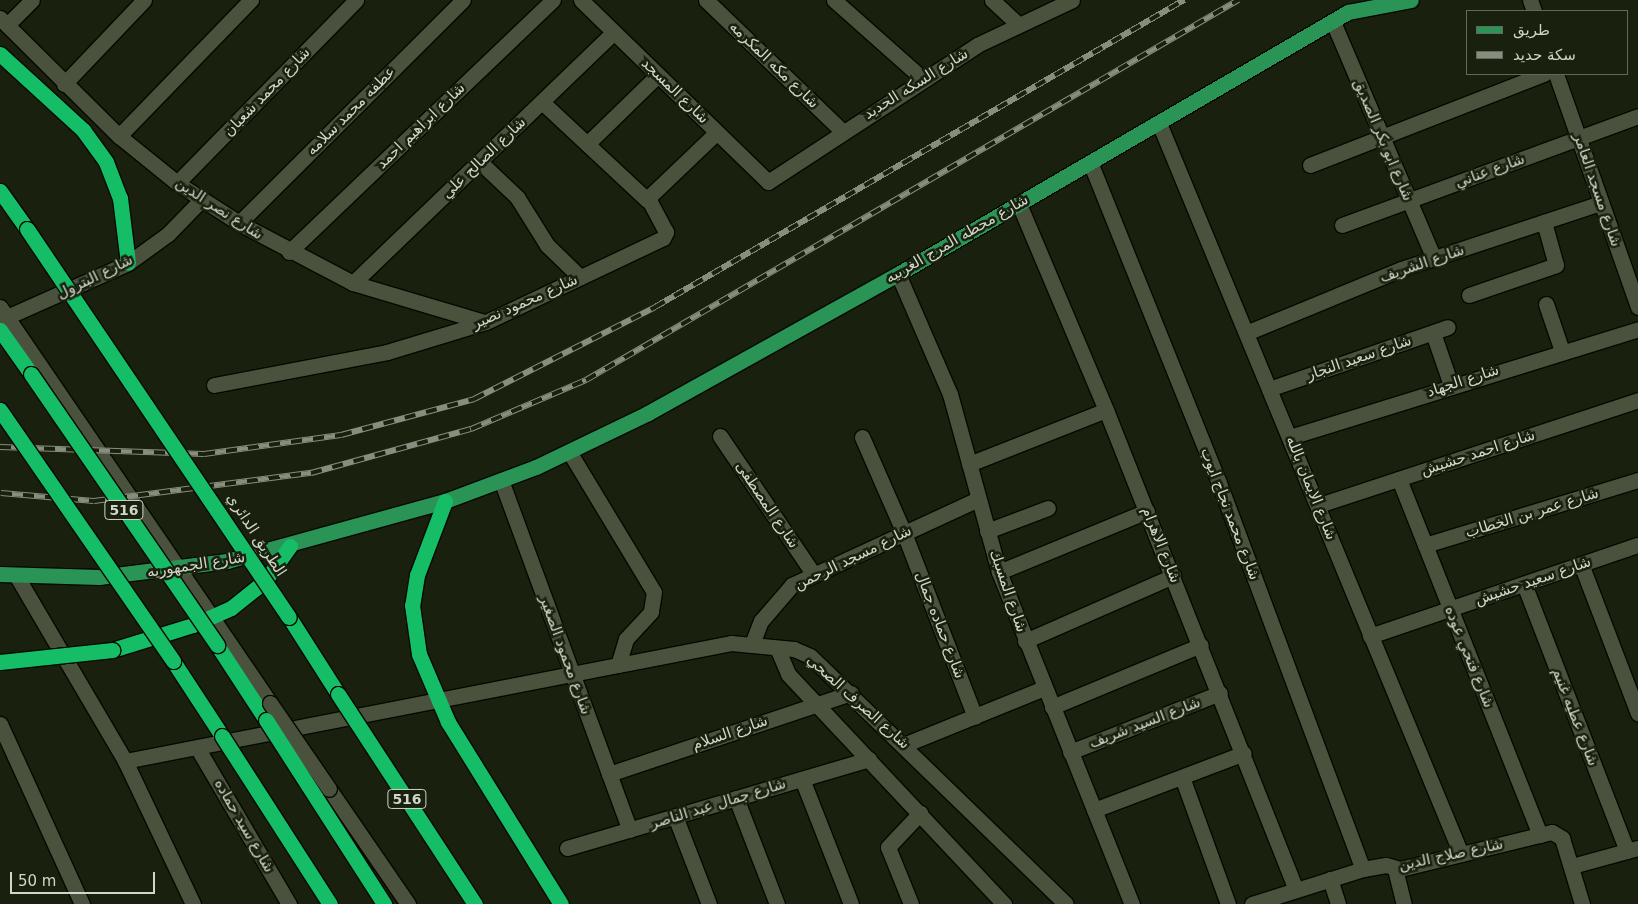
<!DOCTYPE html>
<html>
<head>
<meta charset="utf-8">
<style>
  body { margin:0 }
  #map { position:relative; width:1638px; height:904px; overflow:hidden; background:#19200e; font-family:"DejaVu Sans","Noto Sans Arabic",sans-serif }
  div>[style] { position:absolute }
  .roads { filter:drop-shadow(1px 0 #050900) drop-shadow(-1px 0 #050900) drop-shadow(0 1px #050900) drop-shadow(0 -1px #050900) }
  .minor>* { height:15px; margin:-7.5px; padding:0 7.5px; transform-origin:7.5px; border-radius:7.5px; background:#4a523e }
  .major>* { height:15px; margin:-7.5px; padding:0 7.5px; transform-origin:7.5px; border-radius:7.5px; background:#2a9356 }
  .highway>* { height:15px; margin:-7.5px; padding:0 7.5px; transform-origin:7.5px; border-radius:7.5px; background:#15be66 }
  .rail>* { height:5.5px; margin-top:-2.75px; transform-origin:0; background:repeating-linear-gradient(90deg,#19200e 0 11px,#888e7f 0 22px); box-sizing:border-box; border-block:1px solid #888e7f }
  .bridges { filter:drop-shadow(1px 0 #050900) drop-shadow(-1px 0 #050900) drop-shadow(0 1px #050900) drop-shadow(0 -1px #050900) }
  .minor-bridge>* { height:15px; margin:-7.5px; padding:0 7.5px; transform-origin:7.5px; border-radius:7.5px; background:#4a523e }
  .highway-bridge>* { height:15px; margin:-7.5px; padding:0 7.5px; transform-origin:7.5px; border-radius:7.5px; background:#15be66 }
  span { translate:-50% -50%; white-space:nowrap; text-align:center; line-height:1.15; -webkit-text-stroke:5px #19200e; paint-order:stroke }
  .shield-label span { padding:1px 4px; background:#19200e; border:1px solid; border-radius:4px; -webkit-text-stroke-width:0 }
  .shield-label { font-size:14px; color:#d1d6ca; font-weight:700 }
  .street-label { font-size:15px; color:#d1d6ca }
  .legend { position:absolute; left:1466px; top:10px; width:162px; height:65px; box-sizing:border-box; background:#19200e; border:1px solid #636959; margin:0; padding:6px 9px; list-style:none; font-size:15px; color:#d1d6ca }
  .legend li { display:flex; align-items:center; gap:10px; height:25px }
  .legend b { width:25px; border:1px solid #636959 }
  .scale { position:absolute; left:10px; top:872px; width:145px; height:22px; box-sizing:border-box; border:2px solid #d1d6ca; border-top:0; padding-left:6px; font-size:15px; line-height:18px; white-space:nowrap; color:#d1d6ca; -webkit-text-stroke:4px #19200e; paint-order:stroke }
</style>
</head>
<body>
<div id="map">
  <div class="roads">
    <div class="minor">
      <i style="left:581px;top:0;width:261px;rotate:44.2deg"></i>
      <i style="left:768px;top:182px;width:250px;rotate:-33.2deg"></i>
      <i style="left:977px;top:45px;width:105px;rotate:-25.3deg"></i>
      <i style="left:706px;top:0;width:189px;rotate:43.9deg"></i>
      <i style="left:834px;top:0;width:119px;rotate:41.6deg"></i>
      <i style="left:992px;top:0;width:35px;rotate:43deg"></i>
      <i style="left:1530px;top:0;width:12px;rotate:70deg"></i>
      <i style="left:0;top:18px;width:168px;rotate:44.8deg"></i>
      <i style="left:119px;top:136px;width:75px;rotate:39deg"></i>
      <i style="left:177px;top:183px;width:74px;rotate:32.8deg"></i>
      <i style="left:239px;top:223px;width:129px;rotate:27.8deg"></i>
      <i style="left:353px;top:283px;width:137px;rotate:16.6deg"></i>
      <i style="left:1333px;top:22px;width:258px;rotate:66.9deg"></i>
      <i style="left:7px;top:25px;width:35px;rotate:-45deg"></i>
      <i style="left:1556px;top:74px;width:247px;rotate:70.6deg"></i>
      <i style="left:64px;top:84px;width:116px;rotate:-46.4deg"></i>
      <i style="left:542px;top:102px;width:144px;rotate:43deg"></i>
      <i style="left:1159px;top:123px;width:791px;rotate:67.55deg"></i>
      <i style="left:119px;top:136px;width:190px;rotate:-45.9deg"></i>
      <i style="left:587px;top:144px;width:99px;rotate:-44.2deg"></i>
      <i style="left:1090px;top:162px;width:343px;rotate:68.1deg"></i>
      <i style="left:1218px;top:480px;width:415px;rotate:69.6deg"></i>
      <i style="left:481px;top:163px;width:50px;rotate:43.4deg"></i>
      <i style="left:517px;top:197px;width:57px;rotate:58deg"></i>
      <i style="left:547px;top:245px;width:46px;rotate:44.1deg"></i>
      <i style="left:1310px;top:165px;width:251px;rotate:-21.3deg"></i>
      <i style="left:177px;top:183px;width:256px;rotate:-45.6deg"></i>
      <i style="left:1019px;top:204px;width:224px;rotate:67.1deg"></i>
      <i style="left:1106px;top:410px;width:516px;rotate:68.4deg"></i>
      <i style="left:239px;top:223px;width:316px;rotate:-44.9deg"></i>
      <i style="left:1342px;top:225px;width:315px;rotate:-20.2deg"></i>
      <i style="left:289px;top:252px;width:365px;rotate:-43.7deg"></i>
      <i style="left:898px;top:274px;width:131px;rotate:66.6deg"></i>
      <i style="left:950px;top:394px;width:185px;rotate:74.6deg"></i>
      <i style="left:999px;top:572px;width:358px;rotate:68.2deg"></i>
      <i style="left:353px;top:283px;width:362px;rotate:-43.9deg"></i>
      <i style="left:1469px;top:295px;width:92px;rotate:-19deg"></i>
      <i style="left:1556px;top:265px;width:45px;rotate:-105.6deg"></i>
      <i style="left:1546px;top:304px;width:50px;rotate:71.2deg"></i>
      <i style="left:0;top:307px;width:479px;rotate:55.7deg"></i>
      <i style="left:0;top:320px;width:140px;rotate:-24deg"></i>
      <i style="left:128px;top:263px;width:49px;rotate:-35.9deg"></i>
      <i style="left:168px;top:234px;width:49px;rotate:-45.8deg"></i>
      <i style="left:1246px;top:333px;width:168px;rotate:-22.4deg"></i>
      <i style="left:1401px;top:269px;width:211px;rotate:-18.3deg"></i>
      <i style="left:1433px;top:333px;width:55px;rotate:70.9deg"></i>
      <i style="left:214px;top:385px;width:176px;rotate:-10.8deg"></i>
      <i style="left:387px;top:352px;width:103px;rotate:-16.9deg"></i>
      <i style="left:486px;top:322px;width:196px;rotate:-25.4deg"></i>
      <i style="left:663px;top:238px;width:7px;rotate:-63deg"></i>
      <i style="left:666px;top:232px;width:38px;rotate:-118deg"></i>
      <i style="left:648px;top:198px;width:95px;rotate:-43.7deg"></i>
      <i style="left:1269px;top:389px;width:189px;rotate:-19.1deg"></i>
      <i style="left:720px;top:436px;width:168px;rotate:55.9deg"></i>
      <i style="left:862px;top:437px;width:105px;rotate:66.4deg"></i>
      <i style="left:904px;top:533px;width:197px;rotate:68.9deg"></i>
      <i style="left:1290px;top:437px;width:364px;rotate:-17.2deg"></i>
      <i style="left:570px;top:453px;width:162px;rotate:58.9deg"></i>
      <i style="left:654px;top:592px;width:20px;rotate:99deg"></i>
      <i style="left:651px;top:612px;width:37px;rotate:133deg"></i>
      <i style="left:626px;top:639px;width:27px;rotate:107deg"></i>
      <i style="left:969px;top:464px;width:147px;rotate:-21.5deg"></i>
      <i style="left:1399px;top:479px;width:383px;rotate:68.4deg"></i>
      <i style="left:501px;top:480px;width:373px;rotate:69.8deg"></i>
      <i style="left:1319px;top:505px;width:336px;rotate:-18.2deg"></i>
      <i style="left:987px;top:531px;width:65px;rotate:-20.7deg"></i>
      <i style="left:1425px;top:545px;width:223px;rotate:-17deg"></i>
      <i style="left:1581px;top:564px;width:160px;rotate:69.1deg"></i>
      <i style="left:999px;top:572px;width:160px;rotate:-22.4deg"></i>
      <i style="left:16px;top:575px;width:216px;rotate:59.6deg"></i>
      <i style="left:1524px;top:584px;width:286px;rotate:68.9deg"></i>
      <i style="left:1370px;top:636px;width:283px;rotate:-18.8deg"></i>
      <i style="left:1025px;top:641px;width:162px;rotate:-23.7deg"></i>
      <i style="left:752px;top:644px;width:25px;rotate:-69deg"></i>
      <i style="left:761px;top:621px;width:48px;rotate:-49.3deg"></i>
      <i style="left:792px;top:585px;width:205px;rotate:-24.8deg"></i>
      <i style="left:778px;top:650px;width:26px;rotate:67deg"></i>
      <i style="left:788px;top:674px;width:316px;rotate:46.8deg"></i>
      <i style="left:1052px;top:707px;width:161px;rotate:-22.6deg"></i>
      <i style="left:0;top:724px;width:198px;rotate:65.5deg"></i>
      <i style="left:906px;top:744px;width:149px;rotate:-22.1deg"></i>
      <i style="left:198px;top:749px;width:180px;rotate:59.6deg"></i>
      <i style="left:1070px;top:752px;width:161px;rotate:-21.5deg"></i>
      <i style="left:609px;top:774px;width:255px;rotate:-18.5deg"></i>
      <i style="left:1182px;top:777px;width:135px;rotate:70.1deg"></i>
      <i style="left:802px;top:779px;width:134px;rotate:68.6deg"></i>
      <i style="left:329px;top:789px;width:140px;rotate:55.5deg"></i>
      <i style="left:736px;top:798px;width:114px;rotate:68.9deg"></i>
      <i style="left:1094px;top:810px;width:160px;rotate:-20.8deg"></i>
      <i style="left:675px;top:816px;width:94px;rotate:68.9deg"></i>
      <i style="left:567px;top:848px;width:315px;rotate:-16.4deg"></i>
      <i style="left:1572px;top:866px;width:68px;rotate:-15.3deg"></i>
      <i style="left:1395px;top:869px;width:36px;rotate:76deg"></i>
      <i style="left:1330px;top:879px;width:26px;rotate:72deg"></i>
      <i style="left:193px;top:904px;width:158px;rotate:-115.4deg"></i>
      <i style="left:125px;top:761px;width:617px;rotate:-11.02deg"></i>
      <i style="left:731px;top:643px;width:63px;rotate:5.4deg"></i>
      <i style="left:794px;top:649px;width:17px;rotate:24deg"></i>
      <i style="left:810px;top:656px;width:356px;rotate:44.1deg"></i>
      <i style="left:911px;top:904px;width:61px;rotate:-112deg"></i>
      <i style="left:888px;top:847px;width:47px;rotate:-46.7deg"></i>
      <i style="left:1252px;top:904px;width:116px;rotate:-17.5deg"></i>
      <i style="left:1363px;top:869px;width:23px;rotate:-10deg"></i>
      <i style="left:1386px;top:865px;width:15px;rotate:16deg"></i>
      <i style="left:1400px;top:869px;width:156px;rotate:-13.7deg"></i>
      <i style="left:1552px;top:832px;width:12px;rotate:31deg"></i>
      <i style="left:1562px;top:838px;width:69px;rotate:73.1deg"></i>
    </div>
    <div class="major">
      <i style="left:0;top:574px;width:99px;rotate:1.7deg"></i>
      <i style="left:99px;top:577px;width:129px;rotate:-7.1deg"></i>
      <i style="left:227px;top:561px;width:226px;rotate:-15.4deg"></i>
      <i style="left:445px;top:501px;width:97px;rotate:-20.5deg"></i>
      <i style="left:536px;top:467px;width:124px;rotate:-25.7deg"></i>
      <i style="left:648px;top:413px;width:286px;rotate:-29.1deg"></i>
      <i style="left:898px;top:274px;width:521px;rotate:-30.21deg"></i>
      <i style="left:1348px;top:12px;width:64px;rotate:-10.8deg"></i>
    </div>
    <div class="highway">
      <i style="left:0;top:54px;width:113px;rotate:42.5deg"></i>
      <i style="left:83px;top:130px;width:39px;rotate:54deg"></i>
      <i style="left:106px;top:162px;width:39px;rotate:69deg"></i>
      <i style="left:120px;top:198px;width:65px;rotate:83deg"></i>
      <i style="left:0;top:191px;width:47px;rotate:54.6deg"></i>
      <i style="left:0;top:330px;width:54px;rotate:54.8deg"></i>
      <i style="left:445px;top:501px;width:79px;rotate:110.7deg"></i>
      <i style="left:417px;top:575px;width:30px;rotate:99deg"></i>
      <i style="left:412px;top:605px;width:49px;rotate:81.9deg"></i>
      <i style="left:419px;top:654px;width:74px;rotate:66.9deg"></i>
      <i style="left:448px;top:722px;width:214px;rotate:58.2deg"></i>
      <i style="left:289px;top:617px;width:91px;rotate:57.5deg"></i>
      <i style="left:217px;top:645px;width:90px;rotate:56.8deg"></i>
      <i style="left:112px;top:650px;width:85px;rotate:-17.2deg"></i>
      <i style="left:193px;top:625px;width:42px;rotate:-24.1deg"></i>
      <i style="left:231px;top:608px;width:43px;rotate:-38.5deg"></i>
      <i style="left:265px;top:581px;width:43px;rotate:-54.5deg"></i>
      <i style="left:173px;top:661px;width:90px;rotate:56.8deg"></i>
    </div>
  </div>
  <div class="rail">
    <i style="left:0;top:447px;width:204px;rotate:2deg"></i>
    <i style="left:204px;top:454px;width:138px;rotate:-7.9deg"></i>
    <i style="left:341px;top:435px;width:138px;rotate:-15.1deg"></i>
    <i style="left:474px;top:399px;width:203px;rotate:-26.9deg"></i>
    <i style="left:655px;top:307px;width:612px;rotate:-30.13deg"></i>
    <i style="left:1px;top:493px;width:93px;rotate:4.9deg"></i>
    <i style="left:94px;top:501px;width:219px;rotate:-7.4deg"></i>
    <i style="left:311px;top:473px;width:166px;rotate:-15.4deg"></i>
    <i style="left:471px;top:429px;width:125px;rotate:-23.1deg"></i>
    <i style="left:586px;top:380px;width:755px;rotate:-30.23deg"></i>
  </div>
  <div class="bridges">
    <div class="minor-bridge">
      <i style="left:270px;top:703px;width:104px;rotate:55.5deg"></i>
    </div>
    <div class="highway-bridge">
      <i style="left:27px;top:229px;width:468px;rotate:56deg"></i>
      <i style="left:31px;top:374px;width:329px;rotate:55.5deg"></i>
      <i style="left:0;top:410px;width:305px;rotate:55.4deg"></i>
      <i style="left:0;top:662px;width:113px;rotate:-6.1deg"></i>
      <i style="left:338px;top:694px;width:251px;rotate:56.9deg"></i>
      <i style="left:266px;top:720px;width:219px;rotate:57.3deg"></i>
      <i style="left:222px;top:736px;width:200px;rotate:57.3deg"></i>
    </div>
  </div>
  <div class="shield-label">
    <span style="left:124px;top:510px">516</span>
    <span style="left:407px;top:799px">516</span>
  </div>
  <div class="street-label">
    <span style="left:774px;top:65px;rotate:44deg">شارع مكه المكرمه</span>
    <span style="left:916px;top:84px;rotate:-32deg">شارع السكه الحديد</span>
    <span style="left:675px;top:91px;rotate:44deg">شارع المسجد</span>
    <span style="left:267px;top:92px;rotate:-46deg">شارع محمد شعبان</span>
    <span style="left:351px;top:111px;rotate:-45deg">عطفه محمد سلامه</span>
    <span style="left:421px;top:126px;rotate:-44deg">شارع ابراهيم احمد</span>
    <span style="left:1383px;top:140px;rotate:67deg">شارع ابو بكر الصديق</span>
    <span style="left:484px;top:158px;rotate:-44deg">شارع الصالح علي</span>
    <span style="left:1490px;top:171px;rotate:-20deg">شارع عناني</span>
    <span style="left:1597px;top:190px;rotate:71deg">شارع مسجد العامر</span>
    <span style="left:219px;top:209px;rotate:33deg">شارع نصر الدين</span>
    <span style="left:957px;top:239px;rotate:-30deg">شارع محطه المرج الغربيه</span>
    <span style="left:1422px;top:264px;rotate:-19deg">شارع الشريف</span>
    <span style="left:95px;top:277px;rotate:-26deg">شارع البترول</span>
    <span style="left:525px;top:302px;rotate:-24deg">شارع محمود نصير</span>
    <span style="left:1359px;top:358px;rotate:-19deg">شارع سعيد النجار</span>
    <span style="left:1463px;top:381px;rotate:-18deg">شارع الجهاد</span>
    <span style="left:1478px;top:453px;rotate:-18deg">شارع احمد حشيش</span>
    <span style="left:1311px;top:488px;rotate:68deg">شارع الايمان بالله</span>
    <span style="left:767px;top:505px;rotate:56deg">شارع المصطفى</span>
    <span style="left:1532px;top:513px;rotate:-17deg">شارع عمر بن الخطاب</span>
    <span style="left:1230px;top:514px;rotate:69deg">شارع محمد نجاح ايوب</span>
    <span style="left:256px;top:535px;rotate:57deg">الطريق الدائري</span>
    <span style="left:1161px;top:545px;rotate:68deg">شارع الاهرام</span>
    <span style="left:853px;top:558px;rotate:-26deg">شارع مسجد الرحمن</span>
    <span style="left:196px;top:565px;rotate:-9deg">شارع الجمهوريه</span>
    <span style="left:1533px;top:581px;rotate:-19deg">شارع سعيد حشيش</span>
    <span style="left:1008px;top:591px;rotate:71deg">شارع المسبك</span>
    <span style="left:940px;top:625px;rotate:69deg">شارع حماده جمال</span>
    <span style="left:565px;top:655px;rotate:70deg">شارع محمود الصغير</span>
    <span style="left:1469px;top:657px;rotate:68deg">شارع فتحي عوده</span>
    <span style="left:858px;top:702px;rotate:42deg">شارع الصرف الصحي</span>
    <span style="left:1575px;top:717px;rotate:69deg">شارع عطيه غنيم</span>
    <span style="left:1145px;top:723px;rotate:-21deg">شارع السيد شريف</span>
    <span style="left:730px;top:733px;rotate:-19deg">شارع السلام</span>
    <span style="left:718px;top:804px;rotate:-17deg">شارع جمال عبد الناصر</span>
    <span style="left:244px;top:826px;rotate:60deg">شارع سيد حماده</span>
    <span style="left:1451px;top:855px;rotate:-12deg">شارع صلاح الدين</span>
  </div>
  <ul class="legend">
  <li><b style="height:6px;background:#2a9356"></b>طريق</li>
  <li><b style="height:6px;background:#888e7f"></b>سكة حديد</li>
  </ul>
  <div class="scale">50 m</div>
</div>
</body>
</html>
